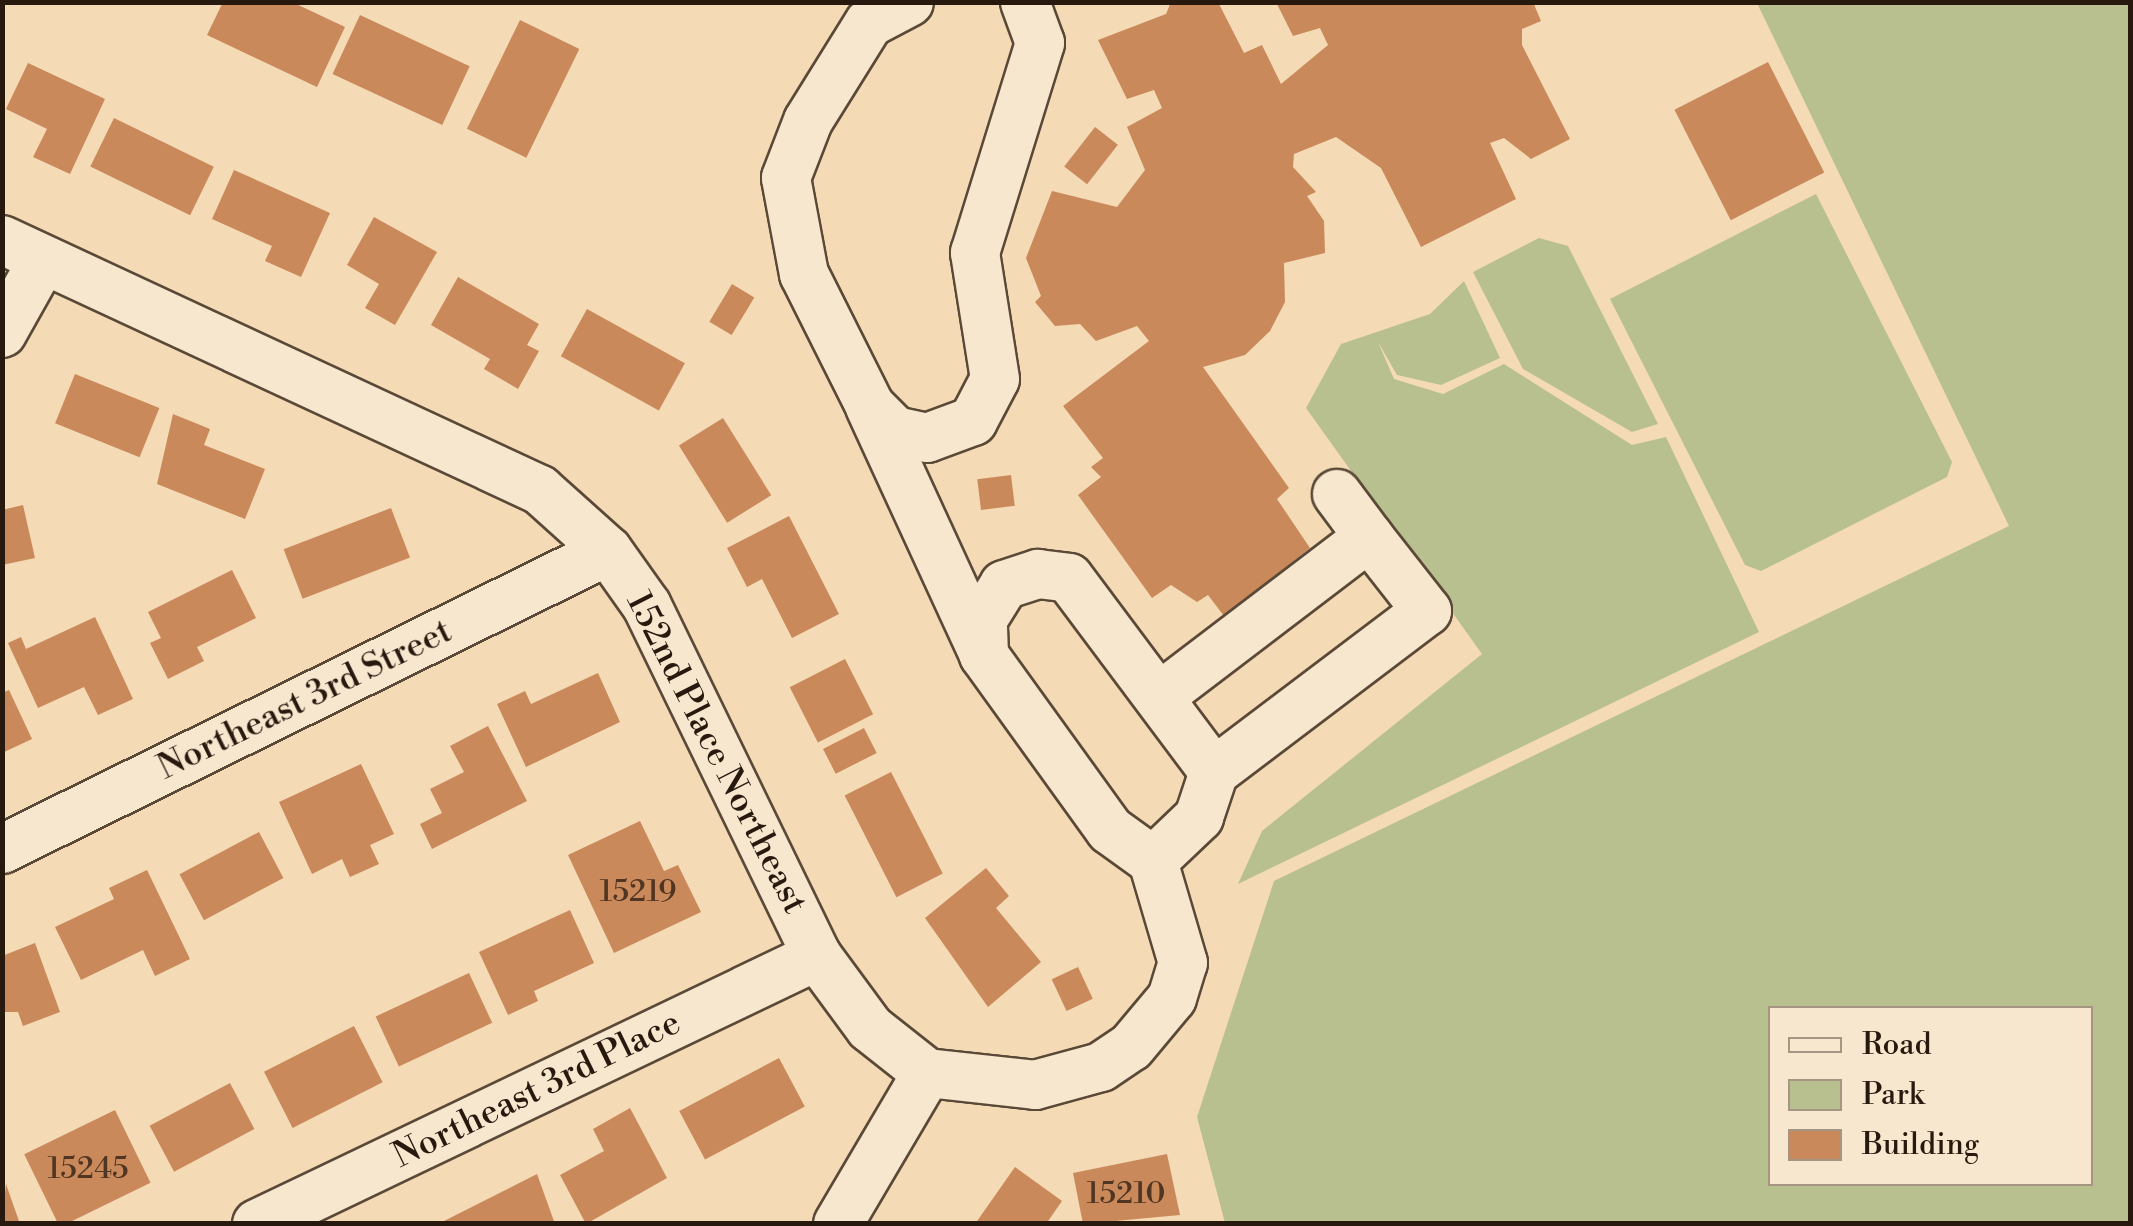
<!DOCTYPE html>
<html>
<head>
<meta charset="utf-8">
<style>
  body { margin:0 }
  #map { position:relative; width:2133px; height:1226px; overflow:hidden; background:#f4dab5; font-family:"Libre Bodoni",serif }
  div>[style] { position:absolute }
  .green>* { inset:0; background:#b9c08f }
  .building>* { inset:0; background:#ca895b; transform-origin:0 0 }
  .roads { filter:drop-shadow(2px 0 #5b4938) drop-shadow(-2px 0 #5b4938) drop-shadow(0 2px #5b4938) drop-shadow(0 -2px #5b4938) }
  .minor>* { height:48px; margin:-24px; padding:0 24px; transform-origin:24px; border-radius:24px; background:#f8e7cf }
  span { translate:-50% -50%; white-space:nowrap; text-align:center; line-height:1.15; -webkit-text-stroke:10px #f8e7cf; paint-order:stroke }
  .number-label { font-size:30px; color:#503522 }
  .number-label span { -webkit-text-stroke-width:0 }
  .street-label { font-size:35px; color:#28190f }
  .frame { position:absolute; inset:0; border:5px solid #28190f; pointer-events:none }
  .legend { position:absolute; left:1768px; top:1006px; width:325px; height:180px; box-sizing:border-box; background:#f8e7cf; border:2px solid #a59582; margin:0; padding:12px 18px; list-style:none; font-size:30px; color:#28190f }
  .legend li { display:flex; align-items:center; gap:20px; height:50px }
  .legend b { width:50px; border:2px solid #a59582 }
</style>
</head>
<body>
<div id="map">
  <div class="green">
    <i style="clip-path:polygon(evenodd,1757px 3px,2130px 3px,2130px 1223px,1225px 1223px,1197px 1117px,1274px 881px,2009px 526px,1757px 3px,1770px 1008px,2090px 1008px,2090px 1184px,1770px 1184px,1770px 1008px)"></i>
    <i style="clip-path:polygon(1816px 194px,1952px 462px,1947px 477px,1761px 571px,1745px 565px,1610px 299px)"></i>
    <i style="clip-path:polygon(1539px 238px,1568px 246px,1658px 424px,1632px 432px,1523px 369px,1473px 272px)"></i>
    <i style="clip-path:polygon(1464px 281px,1500px 358px,1441px 385px,1397px 375px,1378px 342px,1394px 379px,1443px 394px,1504px 364px,1632px 445px,1666px 437px,1759px 632px,1238px 884px,1262px 831px,1482px 654px,1306px 408px,1341px 344px,1430px 314px)"></i>
  </div>
  <div class="building">
    <i style="clip-path:polygon(223px 2px,292px 2px,345px 27px,317px 87px,207px 35px)"></i>
    <i style="clip-path:polygon(1171px 2px,1218px 2px,1244px 53px,1262px 45px,1281px 84px,1328px 45px,1320px 28px,1293px 36px,1276px 2px,1533px 2px,1541px 21px,1522px 29px,1522px 45px,1570px 139px,1531px 159px,1504px 138px,1490px 143px,1516px 199px,1421px 247px,1381px 168px,1336px 137px,1294px 154px,1293px 167px,1316px 192px,1307px 196px,1324px 221px,1325px 253px,1284px 263px,1285px 302px,1270px 331px,1245px 355px,1203px 367px,1289px 488px,1277px 499px,1310px 548px,1224px 616px,1208px 595px,1197px 602px,1171px 585px,1152px 598px,1078px 495px,1101px 477px,1091px 467px,1103px 458px,1063px 406px,1149px 341px,1137px 326px,1096px 341px,1080px 324px,1055px 326px,1035px 302px,1041px 296px,1026px 258px,1052px 191px,1117px 207px,1145px 170px,1127px 127px,1162px 108px,1154px 90px,1127px 99px,1098px 40px,1166px 14px)"></i>
    <i style="left:360px;top:15px;width:121px;height:65px;rotate:25deg"></i>
    <i style="left:520px;top:20px;width:66px;height:121px;rotate:26deg"></i>
    <i style="left:1768px;top:62px;width:124px;height:105px;rotate:63deg"></i>
    <i style="clip-path:polygon(28px 63px,105px 99px,70px 174px,33px 157px,47px 129px,6px 109px)"></i>
    <i style="left:114px;top:118px;width:111px;height:54px;rotate:26deg"></i>
    <i style="left:1095px;top:127px;width:29px;height:50px;rotate:38deg"></i>
    <i style="clip-path:polygon(234px 170px,330px 213px,301px 277px,265px 261px,272px 246px,212px 219px)"></i>
    <i style="clip-path:polygon(374px 217px,437px 252px,395px 325px,365px 308px,379px 284px,347px 265px)"></i>
    <i style="clip-path:polygon(458px 277px,539px 324px,527px 345px,539px 351px,518px 389px,484px 369px,490px 359px,431px 325px)"></i>
    <i style="left:732px;top:284px;width:26px;height:44px;rotate:31deg"></i>
    <i style="left:587px;top:309px;width:112px;height:54px;rotate:29deg"></i>
    <i style="left:75px;top:374px;width:91px;height:53px;rotate:22deg"></i>
    <i style="clip-path:polygon(173px 414px,210px 429px,204px 445px,265px 469px,245px 519px,157px 484px)"></i>
    <i style="left:723px;top:418px;width:91px;height:52px;rotate:58deg"></i>
    <i style="left:1011px;top:475px;width:31px;height:34px;rotate:83deg"></i>
    <i style="clip-path:polygon(23px 505px,35px 558px,2px 565px,2px 510px)"></i>
    <i style="left:391px;top:508px;width:53px;height:115px;rotate:69deg"></i>
    <i style="clip-path:polygon(789px 516px,839px 614px,792px 638px,762px 579px,747px 587px,727px 548px)"></i>
    <i style="clip-path:polygon(232px 570px,256px 618px,197px 647px,204px 661px,168px 679px,150px 643px,161px 638px,148px 612px)"></i>
    <i style="clip-path:polygon(95px 617px,133px 699px,98px 715px,84px 687px,38px 708px,8px 643px,21px 637px,26px 649px)"></i>
    <i style="left:845px;top:659px;width:62px;height:62px;rotate:63deg"></i>
    <i style="clip-path:polygon(598px 673px,620px 722px,526px 767px,497px 704px,525px 691px,531px 704px)"></i>
    <i style="clip-path:polygon(9px 690px,32px 739px,2px 753px,2px 693px)"></i>
    <i style="clip-path:polygon(488px 726px,527px 801px,432px 849px,420px 824px,442px 813px,430px 789px,464px 772px,450px 746px)"></i>
    <i style="left:864px;top:728px;width:28px;height:46px;rotate:63deg"></i>
    <i style="clip-path:polygon(361px 764px,394px 834px,370px 845px,379px 864px,350px 877px,342px 859px,312px 874px,279px 802px)"></i>
    <i style="left:891px;top:772px;width:114px;height:52px;rotate:63deg"></i>
    <i style="clip-path:polygon(640px 821px,664px 871px,678px 865px,701px 912px,614px 953px,568px 855px)"></i>
    <i style="left:259px;top:832px;width:52px;height:90px;rotate:62deg"></i>
    <i style="clip-path:polygon(986px 868px,1009px 896px,996px 908px,1041px 962px,988px 1007px,925px 918px)"></i>
    <i style="clip-path:polygon(147px 870px,190px 959px,155px 976px,143px 950px,81px 980px,55px 927px,114px 899px,109px 888px)"></i>
    <i style="clip-path:polygon(570px 910px,594px 963px,534px 991px,538px 1001px,508px 1015px,479px 952px)"></i>
    <i style="clip-path:polygon(35px 943px,60px 1012px,23px 1026px,18px 1012px,2px 1012px,2px 956px)"></i>
    <i style="left:1078px;top:967px;width:35px;height:29px;rotate:65deg"></i>
    <i style="left:469px;top:973px;width:55px;height:103px;rotate:65deg"></i>
    <i style="left:354px;top:1026px;width:63px;height:101px;rotate:63deg"></i>
    <i style="left:779px;top:1058px;width:55px;height:113px;rotate:62deg"></i>
    <i style="left:230px;top:1083px;width:52px;height:91px;rotate:62deg"></i>
    <i style="clip-path:polygon(630px 1108px,667px 1178px,586px 1224px,560px 1175px,604px 1151px,593px 1129px)"></i>
    <i style="left:115px;top:1110px;width:81px;height:101px;rotate:64deg"></i>
    <i style="clip-path:polygon(1167px 1154px,1180px 1215px,1083px 1224px,1073px 1173px)"></i>
    <i style="clip-path:polygon(1015px 1167px,1062px 1201px,1046px 1224px,975px 1224px)"></i>
    <i style="clip-path:polygon(537px 1174px,555px 1224px,438px 1224px)"></i>
    <i style="clip-path:polygon(6px 1184px,20px 1224px,2px 1224px)"></i>
  </div>
  <div class="roads">
    <div class="minor">
      <i style="left:909px;top:2px;width:45px;rotate:152.3deg"></i>
      <i style="left:869px;top:23px;width:115px;rotate:121.9deg"></i>
      <i style="left:808px;top:121px;width:61px;rotate:111.1deg"></i>
      <i style="left:786px;top:178px;width:98px;rotate:79.4deg"></i>
      <i style="left:804px;top:274px;width:148px;rotate:63.4deg"></i>
      <i style="left:870px;top:406px;width:35px;rotate:45deg"></i>
      <i style="left:895px;top:431px;width:33px;rotate:12deg"></i>
      <i style="left:927px;top:438px;width:49px;rotate:-20.3deg"></i>
      <i style="left:973px;top:421px;width:47px;rotate:-62.4deg"></i>
      <i style="left:995px;top:379px;width:128px;rotate:-99deg"></i>
      <i style="left:975px;top:253px;width:220px;rotate:-72.8deg"></i>
      <i style="left:1040px;top:43px;width:44px;rotate:-110.1deg"></i>
      <i style="left:2px;top:240px;width:593px;rotate:24.92deg"></i>
      <i style="left:540px;top:490px;width:91px;rotate:41.9deg"></i>
      <i style="left:608px;top:551px;width:67px;rotate:54.7deg"></i>
      <i style="left:647px;top:606px;width:389px;rotate:64.1deg"></i>
      <i style="left:817px;top:956px;width:89px;rotate:53.6deg"></i>
      <i style="left:870px;top:1028px;width:73px;rotate:38.3deg"></i>
      <i style="left:2px;top:333px;width:84px;rotate:-60.7deg"></i>
      <i style="left:871px;top:409px;width:271px;rotate:65.3deg"></i>
      <i style="left:1337px;top:494px;width:54px;rotate:53.3deg"></i>
      <i style="left:2px;top:849px;width:675px;rotate:-26.19deg"></i>
      <i style="left:1153px;top:861px;width:53px;rotate:-144.2deg"></i>
      <i style="left:1110px;top:830px;width:216px;rotate:-125.8deg"></i>
      <i style="left:984px;top:655px;width:36px;rotate:-92deg"></i>
      <i style="left:983px;top:619px;width:40px;rotate:-58deg"></i>
      <i style="left:1004px;top:585px;width:36px;rotate:-18deg"></i>
      <i style="left:1038px;top:574px;width:31px;rotate:7deg"></i>
      <i style="left:1069px;top:578px;width:242px;rotate:53.2deg"></i>
      <i style="left:257px;top:1224px;width:621px;rotate:-25.57deg"></i>
      <i style="left:838px;top:1224px;width:175px;rotate:-59.5deg"></i>
      <i style="left:927px;top:1073px;width:109px;rotate:6.3deg"></i>
      <i style="left:1035px;top:1085px;width:68px;rotate:-15.3deg"></i>
      <i style="left:1101px;top:1067px;width:36px;rotate:-34deg"></i>
      <i style="left:1131px;top:1047px;width:64px;rotate:-50.1deg"></i>
      <i style="left:1172px;top:998px;width:37px;rotate:-73deg"></i>
      <i style="left:1183px;top:963px;width:106px;rotate:-106.4deg"></i>
      <i style="left:1153px;top:861px;width:64px;rotate:-43.7deg"></i>
      <i style="left:1199px;top:817px;width:47px;rotate:-71.6deg"></i>
      <i style="left:1214px;top:772px;width:267px;rotate:-37.1deg"></i>
      <i style="left:1427px;top:611px;width:94px;rotate:-128.1deg"></i>
      <i style="left:1369px;top:537px;width:264px;rotate:142.7deg"></i>
    </div>
  </div>
  <div class="number-label">
    <span style="left:638px;top:892px">15219</span>
    <span style="left:88px;top:1169px">15245</span>
    <span style="left:1126px;top:1194px">15210</span>
  </div>
  <div class="street-label">
    <span style="left:305px;top:700px;rotate:-26deg">Northeast 3rd Street</span>
    <span style="left:716px;top:753px;rotate:63deg">152nd Place Northeast</span>
    <span style="left:537px;top:1090px;rotate:-26deg">Northeast 3rd Place</span>
  </div>
  <div class="frame"></div>
  <ul class="legend">
  <li><b style="height:12px;background:#f8e7cf"></b>Road</li>
  <li><b style="height:28px;background:#b9c08f"></b>Park</li>
  <li><b style="height:28px;background:#ca895b"></b>Building</li>
  </ul>
</div>
</body>
</html>
